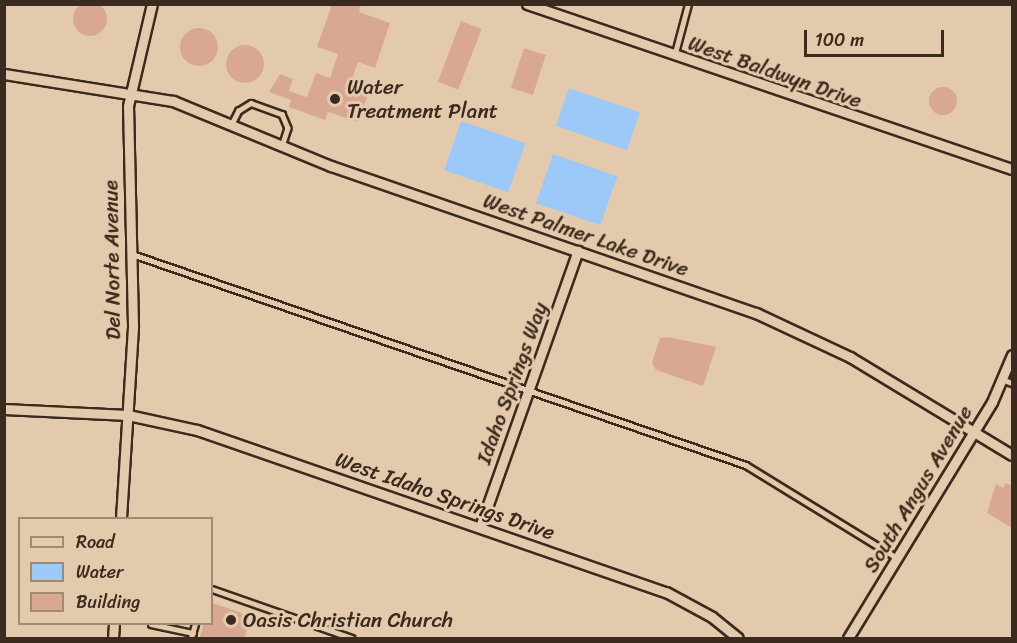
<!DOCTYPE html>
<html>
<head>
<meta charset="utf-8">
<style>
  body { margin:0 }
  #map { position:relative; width:1017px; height:643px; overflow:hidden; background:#e4caac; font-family:Sriracha,sans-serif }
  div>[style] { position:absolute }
  .water>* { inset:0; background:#9cc9f7; transform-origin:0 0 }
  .building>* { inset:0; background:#d9a892; transform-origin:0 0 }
  .round { border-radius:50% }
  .roads { filter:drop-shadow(2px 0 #3b2a1e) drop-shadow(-2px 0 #3b2a1e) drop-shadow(0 2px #3b2a1e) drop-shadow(0 -2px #3b2a1e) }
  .lane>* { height:4.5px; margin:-2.25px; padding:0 2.25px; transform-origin:2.25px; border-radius:2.25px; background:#e4caac }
  .street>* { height:9px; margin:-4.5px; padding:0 4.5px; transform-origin:4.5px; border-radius:4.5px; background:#e4caac }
  .dots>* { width:16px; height:16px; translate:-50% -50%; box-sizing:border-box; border:3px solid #e4caac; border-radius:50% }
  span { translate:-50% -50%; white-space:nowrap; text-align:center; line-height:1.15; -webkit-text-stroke:6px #e4caac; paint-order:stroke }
  .street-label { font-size:21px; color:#3b2a1e }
  .poi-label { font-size:21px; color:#3b2a1e }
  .left { translate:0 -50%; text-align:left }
  .frame { position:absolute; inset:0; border:6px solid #3b2a1e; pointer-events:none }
  .legend { position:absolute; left:18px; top:517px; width:195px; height:108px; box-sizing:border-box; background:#e4caac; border:2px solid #a08a73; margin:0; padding:8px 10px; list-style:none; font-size:18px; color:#3b2a1e }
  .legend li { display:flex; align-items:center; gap:12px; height:30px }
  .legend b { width:30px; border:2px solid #a08a73 }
  .scale { position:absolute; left:804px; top:30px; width:140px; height:27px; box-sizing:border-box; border:3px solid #3b2a1e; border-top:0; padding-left:8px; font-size:18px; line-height:21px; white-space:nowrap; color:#3b2a1e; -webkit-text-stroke:4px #e4caac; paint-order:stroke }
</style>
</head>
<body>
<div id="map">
  <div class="water">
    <i style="left:569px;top:88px;width:75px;height:40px;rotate:19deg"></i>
    <i style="left:461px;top:121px;width:68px;height:52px;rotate:19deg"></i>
    <i style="left:553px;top:154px;width:68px;height:52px;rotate:19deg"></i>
  </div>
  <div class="building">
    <i class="round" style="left:73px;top:2px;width:34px;height:34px"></i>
    <i style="clip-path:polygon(332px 4px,361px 4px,359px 12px,390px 23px,375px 68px,358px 62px,350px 84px,369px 91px,359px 122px,328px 112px,325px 120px,289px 107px,291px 100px,269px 92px,280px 74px,293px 79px,289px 91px,307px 97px,316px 73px,330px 78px,338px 54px,317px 47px)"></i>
    <i style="left:461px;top:21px;width:22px;height:65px;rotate:21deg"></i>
    <i class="round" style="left:180px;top:28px;width:38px;height:38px"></i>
    <i class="round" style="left:226px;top:45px;width:38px;height:38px"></i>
    <i style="left:524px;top:48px;width:23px;height:42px;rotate:18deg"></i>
    <i class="round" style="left:929px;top:87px;width:28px;height:28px"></i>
    <i style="clip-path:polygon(668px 337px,716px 347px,703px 386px,656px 370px,652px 363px,660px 338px)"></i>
    <i style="clip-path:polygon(1006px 483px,1012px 486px,1012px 528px,987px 513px,996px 484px,1003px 488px)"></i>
    <i style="clip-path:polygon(212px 603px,251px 616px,244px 639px,199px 639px,204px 624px,212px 624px)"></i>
  </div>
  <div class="roads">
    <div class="lane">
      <i style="left:675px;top:53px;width:51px;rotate:-75.1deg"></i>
      <i style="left:231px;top:125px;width:16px;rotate:-63deg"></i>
      <i style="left:238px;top:111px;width:15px;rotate:-32deg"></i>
      <i style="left:251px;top:103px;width:33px;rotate:20deg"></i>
      <i style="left:282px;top:114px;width:15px;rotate:67deg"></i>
      <i style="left:288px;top:128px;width:19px;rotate:108deg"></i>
      <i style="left:132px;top:254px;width:649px;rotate:18.97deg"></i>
      <i style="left:746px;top:465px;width:177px;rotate:31.6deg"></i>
      <i style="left:1004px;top:380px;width:9px;rotate:21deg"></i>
      <i style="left:212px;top:589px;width:148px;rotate:19.3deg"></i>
      <i style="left:151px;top:624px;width:43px;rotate:12.1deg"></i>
      <i style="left:191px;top:638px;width:15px;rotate:-74deg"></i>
    </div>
    <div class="street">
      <i style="left:527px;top:4px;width:512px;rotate:18.79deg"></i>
      <i style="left:4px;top:74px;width:171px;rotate:9.1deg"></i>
      <i style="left:173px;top:101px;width:171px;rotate:22.4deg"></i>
      <i style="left:331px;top:166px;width:450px;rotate:19.1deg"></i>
      <i style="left:756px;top:313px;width:104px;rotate:25.1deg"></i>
      <i style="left:850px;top:357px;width:189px;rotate:31.2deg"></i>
      <i style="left:4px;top:409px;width:124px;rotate:2.8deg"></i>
      <i style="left:128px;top:415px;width:71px;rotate:12.3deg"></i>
      <i style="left:197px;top:430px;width:496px;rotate:19.1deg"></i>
      <i style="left:666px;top:592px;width:52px;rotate:28.5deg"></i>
      <i style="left:712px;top:617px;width:33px;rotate:39deg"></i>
      <i style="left:121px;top:518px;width:193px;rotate:-86.4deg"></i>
      <i style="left:133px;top:325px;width:219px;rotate:-91.3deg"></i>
      <i style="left:128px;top:106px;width:105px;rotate:-76.8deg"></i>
      <i style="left:480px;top:527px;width:293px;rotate:-70.5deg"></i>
      <i style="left:113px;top:638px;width:14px;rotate:-86deg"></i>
      <i style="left:848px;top:638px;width:276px;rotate:-58.6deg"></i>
      <i style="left:992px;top:402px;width:51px;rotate:-66.9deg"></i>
    </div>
  </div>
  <div class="dots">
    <i style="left:335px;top:99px;background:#3b2a1e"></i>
    <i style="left:231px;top:620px;background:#3b2a1e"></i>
  </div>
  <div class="street-label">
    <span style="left:775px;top:72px;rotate:19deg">West Baldwyn Drive</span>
    <span style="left:586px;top:235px;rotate:19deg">West Palmer Lake Drive</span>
    <span style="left:112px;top:260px;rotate:-91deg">Del Norte Avenue</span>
    <span style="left:512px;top:383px;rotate:-70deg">Idaho Springs Way</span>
    <span style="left:918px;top:489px;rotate:-59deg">South Angus Avenue</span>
    <span style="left:445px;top:496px;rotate:19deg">West Idaho Springs Drive</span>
  </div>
  <div class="poi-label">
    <span class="left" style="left:347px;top:99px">Water<br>Treatment Plant</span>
    <span class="left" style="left:243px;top:620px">Oasis Christian Church</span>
  </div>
  <div class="frame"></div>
  <ul class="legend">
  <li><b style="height:8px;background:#e4caac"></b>Road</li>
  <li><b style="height:16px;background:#9cc9f7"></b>Water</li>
  <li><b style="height:16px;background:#d9a892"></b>Building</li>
  </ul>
  <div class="scale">100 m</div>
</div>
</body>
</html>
